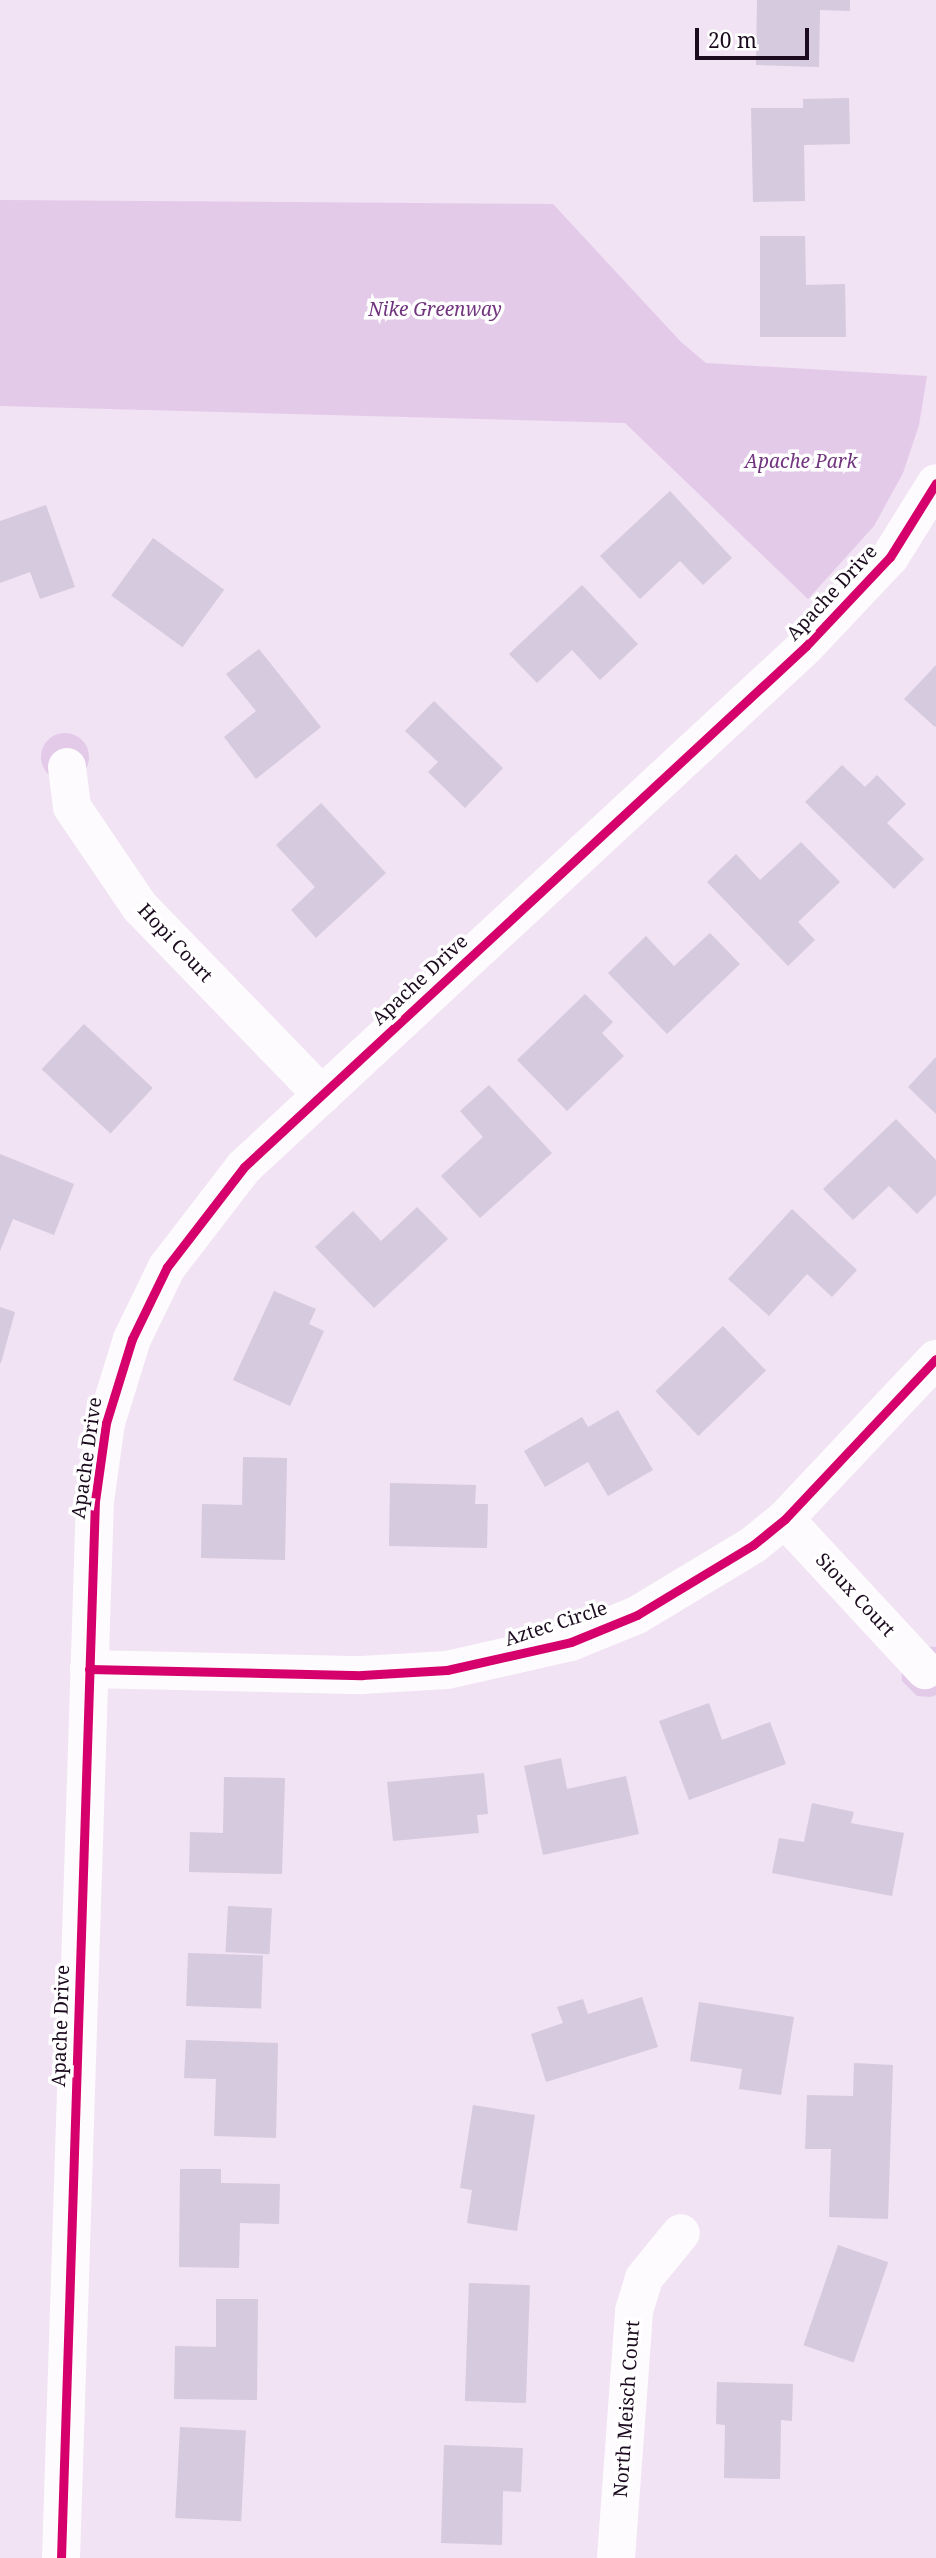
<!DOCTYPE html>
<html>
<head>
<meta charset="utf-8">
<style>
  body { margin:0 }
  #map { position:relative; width:936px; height:2558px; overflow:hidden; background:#f1e2f4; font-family:"Noto Serif",serif }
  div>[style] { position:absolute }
  .green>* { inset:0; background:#e3cae8 }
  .round { border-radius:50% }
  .building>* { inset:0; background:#d5cade; transform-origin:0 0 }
  .minor>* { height:38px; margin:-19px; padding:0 19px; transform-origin:19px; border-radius:19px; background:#fdfbfd }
  .cycleway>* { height:9px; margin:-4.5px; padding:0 4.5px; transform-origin:4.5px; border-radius:4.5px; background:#d6006c }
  span { translate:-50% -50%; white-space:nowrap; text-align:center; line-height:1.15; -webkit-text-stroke:7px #fff; paint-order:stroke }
  .park-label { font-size:19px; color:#71347e; font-style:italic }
  .street-label { font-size:19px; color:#1c0b1f }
  .scale { position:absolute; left:695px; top:28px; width:114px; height:32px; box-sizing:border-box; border:4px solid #1c0b1f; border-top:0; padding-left:9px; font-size:21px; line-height:24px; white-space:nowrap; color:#1c0b1f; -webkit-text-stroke:5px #fff; paint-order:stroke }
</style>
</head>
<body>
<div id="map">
  <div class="green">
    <i style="clip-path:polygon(0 200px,553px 204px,681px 342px,706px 363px,927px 376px,919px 425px,903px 473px,874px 526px,808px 599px,625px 423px,0 406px)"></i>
    <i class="round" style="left:41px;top:733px;width:48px;height:48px"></i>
    <i style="clip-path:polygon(921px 1646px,936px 1647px,936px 1695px,931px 1697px,917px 1696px,902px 1681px,901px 1666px)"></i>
  </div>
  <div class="building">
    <i style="clip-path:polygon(757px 0,850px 0,850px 11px,820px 10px,819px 67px,756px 65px)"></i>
    <i style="clip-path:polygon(849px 98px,850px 144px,804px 145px,805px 201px,753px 202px,751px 108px,803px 108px,803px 99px)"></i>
    <i style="clip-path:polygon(760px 236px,805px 236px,806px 285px,845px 284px,846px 337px,760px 337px)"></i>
    <i style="clip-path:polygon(670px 491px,732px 558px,703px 585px,680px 561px,640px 599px,600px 556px)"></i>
    <i style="clip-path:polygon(46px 505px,75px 587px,40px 599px,30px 572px,0 583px,0 521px)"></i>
    <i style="left:153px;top:538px;width:88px;height:71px;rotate:36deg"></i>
    <i style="clip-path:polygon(582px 585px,638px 644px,600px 680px,572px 650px,537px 683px,509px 654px)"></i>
    <i style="clip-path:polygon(259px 649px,321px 727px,256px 779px,224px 737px,256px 711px,226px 674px)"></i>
    <i style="clip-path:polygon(936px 665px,936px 726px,935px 727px,904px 699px)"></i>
    <i style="clip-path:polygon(434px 701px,503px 768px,465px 808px,428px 772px,438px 762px,405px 731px)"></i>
    <i style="clip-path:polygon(842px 765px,865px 787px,877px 775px,906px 804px,887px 823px,924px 859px,894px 889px,805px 802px)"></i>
    <i style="clip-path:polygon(321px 803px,386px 873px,316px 938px,291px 910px,315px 887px,276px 845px)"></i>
    <i style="clip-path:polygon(801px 842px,840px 882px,798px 922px,815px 940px,788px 966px,707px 882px,736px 854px,760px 880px)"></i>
    <i style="clip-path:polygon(710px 933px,740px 964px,667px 1034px,608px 973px,646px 936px,674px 966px)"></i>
    <i style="clip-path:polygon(585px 994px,613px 1022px,602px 1033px,624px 1056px,567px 1111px,517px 1060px)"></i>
    <i style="left:84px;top:1024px;width:94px;height:62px;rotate:43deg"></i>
    <i style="clip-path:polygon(936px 1057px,936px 1114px,908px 1087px)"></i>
    <i style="clip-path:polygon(489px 1085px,552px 1153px,480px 1218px,441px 1176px,483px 1137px,460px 1111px)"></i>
    <i style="clip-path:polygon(896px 1119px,936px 1160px,936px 1195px,917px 1214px,889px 1186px,853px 1220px,823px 1189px)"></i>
    <i style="clip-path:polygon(0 1154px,74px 1184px,54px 1235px,13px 1219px,0 1251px)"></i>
    <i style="clip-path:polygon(417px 1207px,448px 1239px,374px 1308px,315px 1247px,353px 1211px,381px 1241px)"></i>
    <i style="clip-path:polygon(792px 1209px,857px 1270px,832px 1297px,807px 1274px,769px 1316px,728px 1279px)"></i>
    <i style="clip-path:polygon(274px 1291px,316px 1309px,309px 1324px,324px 1331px,290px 1406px,233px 1380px)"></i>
    <i style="clip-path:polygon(0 1307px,15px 1312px,1px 1363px,0 1363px)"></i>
    <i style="left:723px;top:1326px;width:62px;height:94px;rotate:46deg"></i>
    <i style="clip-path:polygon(618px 1410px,653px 1470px,608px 1496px,588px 1462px,545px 1487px,524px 1451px,582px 1417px,588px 1427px)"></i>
    <i style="clip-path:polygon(243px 1457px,287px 1458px,285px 1560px,201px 1558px,202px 1504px,242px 1505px)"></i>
    <i style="clip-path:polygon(390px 1483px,476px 1485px,475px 1504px,488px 1504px,487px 1548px,389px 1546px)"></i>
    <i style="clip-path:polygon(709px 1703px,722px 1740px,770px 1722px,786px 1764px,689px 1800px,659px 1721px)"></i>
    <i style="clip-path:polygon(561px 1758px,567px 1789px,626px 1776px,639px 1834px,543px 1855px,524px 1766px)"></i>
    <i style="clip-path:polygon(484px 1773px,488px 1814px,477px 1815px,479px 1833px,393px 1841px,387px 1782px)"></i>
    <i style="clip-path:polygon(224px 1777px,285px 1778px,282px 1874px,189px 1872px,190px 1832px,223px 1833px)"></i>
    <i style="clip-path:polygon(812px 1803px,854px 1812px,851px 1823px,904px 1833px,892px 1896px,772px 1873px,779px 1838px,804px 1842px)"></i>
    <i style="left:228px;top:1906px;width:44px;height:46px;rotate:3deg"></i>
    <i style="left:188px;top:1953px;width:75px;height:53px;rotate:2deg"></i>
    <i style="clip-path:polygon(642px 1997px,658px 2047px,546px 2082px,531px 2034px,563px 2023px,557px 2007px,583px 1999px,588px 2014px)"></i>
    <i style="clip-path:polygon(699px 2002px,794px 2017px,781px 2095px,739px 2089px,742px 2069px,690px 2061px)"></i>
    <i style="clip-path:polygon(186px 2040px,278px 2043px,276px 2138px,214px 2136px,216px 2079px,184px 2078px)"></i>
    <i style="clip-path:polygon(854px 2063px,893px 2065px,888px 2219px,829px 2217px,831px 2149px,805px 2149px,807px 2095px,853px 2096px)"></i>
    <i style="clip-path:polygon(473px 2105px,535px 2115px,517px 2231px,467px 2223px,472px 2190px,460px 2188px)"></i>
    <i style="clip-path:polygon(180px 2169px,221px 2169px,221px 2183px,280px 2184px,279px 2224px,240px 2223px,239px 2268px,179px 2267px)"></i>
    <i style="left:838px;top:2245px;width:53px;height:106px;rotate:19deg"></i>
    <i style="left:469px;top:2283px;width:61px;height:118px;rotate:2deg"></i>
    <i style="clip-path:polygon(216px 2299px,258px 2299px,257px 2400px,174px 2399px,175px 2346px,216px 2347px)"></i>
    <i style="clip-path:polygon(717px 2382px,793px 2384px,792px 2421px,781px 2420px,780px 2479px,724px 2478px,725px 2425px,716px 2424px)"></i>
    <i style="left:180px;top:2427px;width:66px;height:91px;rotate:3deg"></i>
    <i style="clip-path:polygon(444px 2445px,523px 2448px,521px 2492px,503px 2491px,502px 2545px,441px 2543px)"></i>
  </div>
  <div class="minor">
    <i style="left:67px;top:767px;width:40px;rotate:82.9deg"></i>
    <i style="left:72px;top:807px;width:121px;rotate:55.8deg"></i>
    <i style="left:140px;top:907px;width:262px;rotate:45.9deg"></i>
    <i style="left:785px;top:1519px;width:206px;rotate:47.2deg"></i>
    <i style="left:89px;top:1669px;width:273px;rotate:1.3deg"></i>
    <i style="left:362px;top:1675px;width:85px;rotate:-3.4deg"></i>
    <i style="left:447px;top:1670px;width:127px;rotate:-12.7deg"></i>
    <i style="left:571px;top:1642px;width:71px;rotate:-22.2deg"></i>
    <i style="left:637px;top:1615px;width:135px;rotate:-31.1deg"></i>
    <i style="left:753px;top:1545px;width:41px;rotate:-39.1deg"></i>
    <i style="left:785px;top:1519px;width:220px;rotate:-46.7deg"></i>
    <i style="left:61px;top:2558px;width:1058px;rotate:-88.16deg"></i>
    <i style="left:95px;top:1501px;width:79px;rotate:-82deg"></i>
    <i style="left:106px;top:1423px;width:88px;rotate:-72.8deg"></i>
    <i style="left:132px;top:1339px;width:80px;rotate:-64.1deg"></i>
    <i style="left:167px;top:1267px;width:126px;rotate:-52.4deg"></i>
    <i style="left:244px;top:1167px;width:766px;rotate:-42.83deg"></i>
    <i style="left:806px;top:646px;width:122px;rotate:-46.7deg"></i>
    <i style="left:890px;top:557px;width:87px;rotate:-58.1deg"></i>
    <i style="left:616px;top:2558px;width:248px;rotate:-85.8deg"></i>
    <i style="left:634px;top:2311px;width:34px;rotate:-73deg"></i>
    <i style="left:644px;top:2278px;width:58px;rotate:-50.6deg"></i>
  </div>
  <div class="cycleway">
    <i style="left:89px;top:1669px;width:273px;rotate:1.3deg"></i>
    <i style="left:362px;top:1675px;width:85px;rotate:-3.4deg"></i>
    <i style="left:447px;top:1670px;width:127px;rotate:-12.7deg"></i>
    <i style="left:571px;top:1642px;width:71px;rotate:-22.2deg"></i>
    <i style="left:637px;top:1615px;width:135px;rotate:-31.1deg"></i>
    <i style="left:753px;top:1545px;width:41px;rotate:-39.1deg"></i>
    <i style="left:785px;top:1519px;width:220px;rotate:-46.7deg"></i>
    <i style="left:61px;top:2558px;width:1058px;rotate:-88.16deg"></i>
    <i style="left:95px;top:1501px;width:79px;rotate:-82deg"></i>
    <i style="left:106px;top:1423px;width:88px;rotate:-72.8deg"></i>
    <i style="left:132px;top:1339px;width:80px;rotate:-64.1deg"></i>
    <i style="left:167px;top:1267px;width:126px;rotate:-52.4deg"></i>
    <i style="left:244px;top:1167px;width:766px;rotate:-42.83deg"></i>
    <i style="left:806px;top:646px;width:122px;rotate:-46.7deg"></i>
    <i style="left:890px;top:557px;width:87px;rotate:-58.1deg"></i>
  </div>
  <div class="park-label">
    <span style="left:435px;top:310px">Nike Greenway</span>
    <span style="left:801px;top:462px">Apache Park</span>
  </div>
  <div class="street-label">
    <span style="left:832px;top:593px;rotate:-47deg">Apache Drive</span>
    <span style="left:175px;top:943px;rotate:47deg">Hopi Court</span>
    <span style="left:420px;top:980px;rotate:-43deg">Apache Drive</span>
    <span style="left:87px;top:1458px;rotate:-82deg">Apache Drive</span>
    <span style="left:855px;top:1595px;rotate:47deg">Sioux Court</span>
    <span style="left:556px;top:1624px;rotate:-18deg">Aztec Circle</span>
    <span style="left:61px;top:2026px;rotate:-88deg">Apache Drive</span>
    <span style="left:627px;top:2409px;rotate:-86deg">North Meisch Court</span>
  </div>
  <div class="scale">20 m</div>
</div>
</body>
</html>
